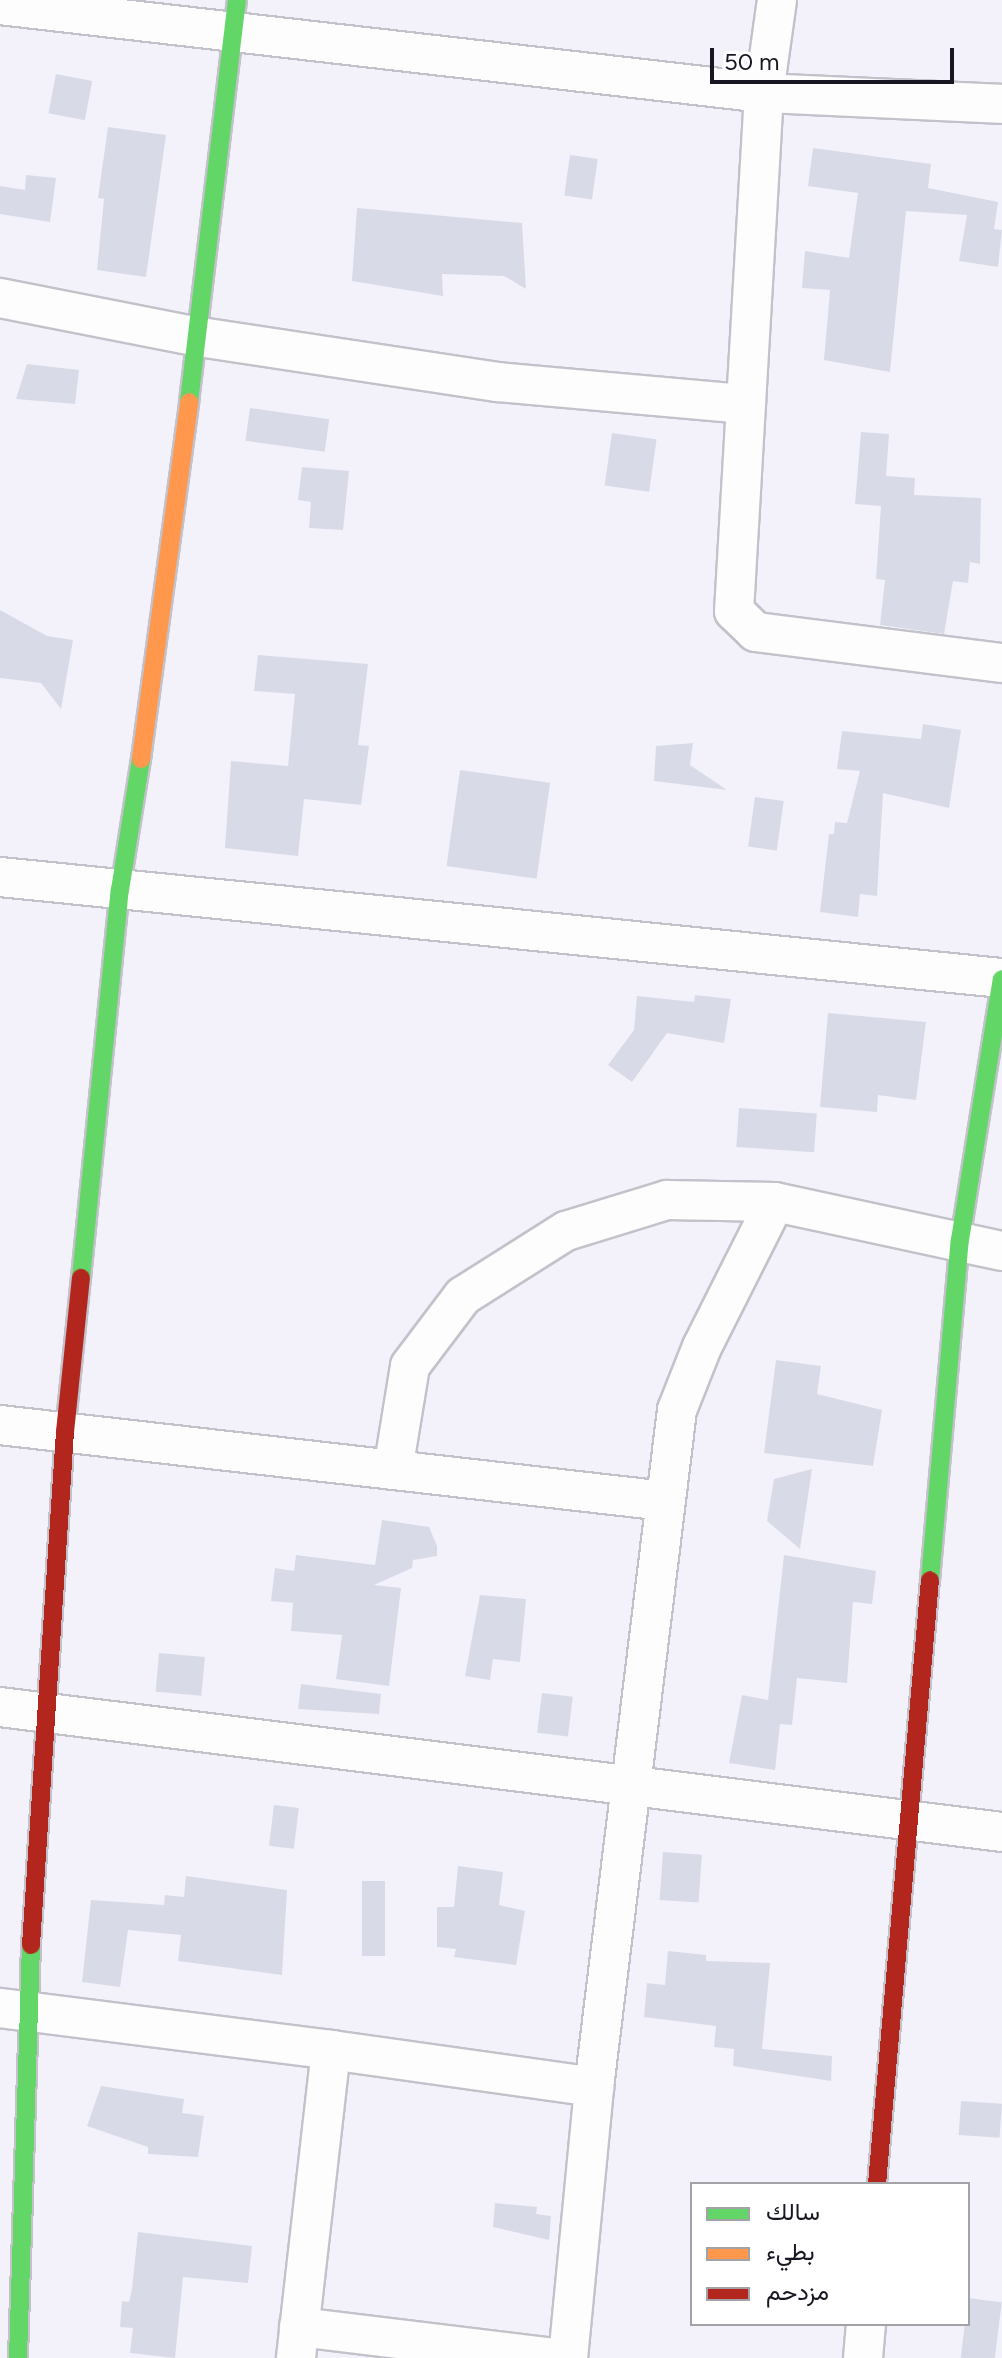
<!DOCTYPE html>
<html>
<head>
<meta charset="utf-8">
<style>
  body { margin:0 }
  #map { position:relative; width:1002px; height:2358px; overflow:hidden; background:#f3f2fa; font-family:Figtree,Vazirmatn,sans-serif }
  div>[style] { position:absolute }
  .building>* { inset:0; background:#d8dbe7; transform-origin:0 0 }
  .roads { filter:drop-shadow(2px 0 #c3c2cb) drop-shadow(-2px 0 #c3c2cb) drop-shadow(0 2px #c3c2cb) drop-shadow(0 -2px #c3c2cb) }
  .street>* { height:38px; margin:-19px; padding:0 19px; transform-origin:19px; border-radius:19px; background:#fdfdfe }
  .fast>* { height:18px; margin:-9px; padding:0 9px; transform-origin:9px; border-radius:9px; background:#63d668 }
  .slow>* { height:18px; margin:-9px; padding:0 9px; transform-origin:9px; border-radius:9px; background:#ff974d }
  .jam>* { height:18px; margin:-9px; padding:0 9px; transform-origin:9px; border-radius:9px; background:#b3261e }
  span { translate:-50% -50%; white-space:nowrap; text-align:center; line-height:1.15; -webkit-text-stroke:8px #fff; paint-order:stroke }
  .legend { position:absolute; left:690px; top:2182px; width:280px; height:144px; box-sizing:border-box; background:#fff; border:2px solid #a3a2a7; margin:0; padding:10px 14px; list-style:none; font-size:24px; color:#181622 }
  .legend li { display:flex; align-items:center; gap:16px; height:40px }
  .legend b { width:40px; border:2px solid #a3a2a7 }
  .scale { position:absolute; left:710px; top:48px; width:244px; height:36px; box-sizing:border-box; border:4px solid #181622; border-top:0; padding-left:10px; font-size:24px; line-height:28px; white-space:nowrap; color:#181622; -webkit-text-stroke:6px #fff; paint-order:stroke }
</style>
</head>
<body>
<div id="map">
  <div class="building">
    <i style="left:56px;top:74px;width:37px;height:40px;rotate:11deg"></i>
    <i style="clip-path:polygon(108px 127px,166px 135px,146px 277px,97px 270px,104px 199px,98px 198px)"></i>
    <i style="clip-path:polygon(813px 148px,931px 164px,928px 188px,998px 202px,994px 229px,1002px 230px,998px 267px,959px 261px,967px 215px,906px 211px,890px 372px,824px 360px,830px 290px,802px 288px,805px 251px,849px 258px,858px 193px,808px 186px)"></i>
    <i style="left:570px;top:155px;width:28px;height:41px;rotate:8deg"></i>
    <i style="clip-path:polygon(26px 175px,56px 178px,50px 222px,0 214px,0 186px,25px 190px)"></i>
    <i style="clip-path:polygon(357px 208px,522px 223px,526px 289px,504px 276px,442px 274px,443px 296px,352px 281px)"></i>
    <i style="clip-path:polygon(27px 364px,79px 370px,75px 404px,16px 399px)"></i>
    <i style="left:250px;top:408px;width:80px;height:33px;rotate:8deg"></i>
    <i style="clip-path:polygon(861px 432px,889px 434px,886px 476px,915px 478px,914px 495px,981px 498px,980px 564px,970px 562px,968px 583px,953px 581px,944px 634px,880px 625px,885px 580px,876px 579px,881px 506px,855px 504px)"></i>
    <i style="left:612px;top:433px;width:45px;height:53px;rotate:8deg"></i>
    <i style="clip-path:polygon(302px 467px,349px 471px,343px 530px,309px 528px,311px 502px,298px 500px)"></i>
    <i style="clip-path:polygon(0 610px,47px 636px,73px 640px,61px 709px,41px 683px,0 678px)"></i>
    <i style="clip-path:polygon(258px 655px,368px 664px,358px 745px,369px 746px,361px 805px,304px 799px,298px 856px,225px 848px,231px 761px,288px 766px,295px 694px,254px 691px)"></i>
    <i style="clip-path:polygon(923px 724px,961px 730px,949px 808px,883px 793px,877px 896px,860px 894px,858px 917px,820px 912px,829px 834px,834px 834px,835px 822px,847px 823px,860px 771px,837px 769px,842px 731px,921px 739px)"></i>
    <i style="clip-path:polygon(693px 743px,690px 765px,727px 790px,654px 781px,656px 746px)"></i>
    <i style="left:460px;top:770px;width:91px;height:97px;rotate:8deg"></i>
    <i style="left:755px;top:797px;width:29px;height:50px;rotate:8deg"></i>
    <i style="clip-path:polygon(695px 995px,731px 999px,724px 1043px,667px 1033px,632px 1082px,608px 1065px,634px 1030px,637px 996px,694px 1002px)"></i>
    <i style="clip-path:polygon(828px 1013px,926px 1022px,916px 1100px,878px 1095px,877px 1112px,820px 1107px)"></i>
    <i style="left:739px;top:1108px;width:78px;height:39px;rotate:4deg"></i>
    <i style="clip-path:polygon(776px 1360px,821px 1366px,817px 1394px,882px 1410px,873px 1466px,764px 1453px)"></i>
    <i style="clip-path:polygon(812px 1469px,800px 1549px,767px 1521px,774px 1479px)"></i>
    <i style="clip-path:polygon(382px 1520px,429px 1527px,437px 1546px,437px 1556px,413px 1560px,412px 1568px,374px 1585px,401px 1588px,389px 1686px,336px 1679px,342px 1635px,291px 1631px,293px 1603px,271px 1601px,275px 1568px,294px 1571px,296px 1555px,375px 1565px)"></i>
    <i style="clip-path:polygon(784px 1555px,876px 1571px,872px 1604px,853px 1602px,847px 1683px,797px 1678px,792px 1725px,780px 1724px,775px 1770px,729px 1763px,742px 1695px,768px 1700px)"></i>
    <i style="clip-path:polygon(480px 1595px,526px 1599px,520px 1662px,493px 1659px,490px 1680px,465px 1676px)"></i>
    <i style="left:159px;top:1653px;width:46px;height:39px;rotate:5deg"></i>
    <i style="clip-path:polygon(301px 1684px,381px 1694px,379px 1714px,298px 1709px)"></i>
    <i style="left:542px;top:1693px;width:31px;height:40px;rotate:7deg"></i>
    <i style="left:274px;top:1805px;width:25px;height:41px;rotate:7deg"></i>
    <i style="left:663px;top:1852px;width:39px;height:48px;rotate:4deg"></i>
    <i style="clip-path:polygon(458px 1866px,503px 1872px,499px 1905px,525px 1911px,516px 1965px,454px 1957px,456px 1949px,437px 1947px,437px 1907px,454px 1907px)"></i>
    <i style="clip-path:polygon(186px 1876px,287px 1890px,282px 1975px,178px 1961px,181px 1935px,128px 1930px,120px 1987px,82px 1982px,91px 1900px,164px 1905px,165px 1895px,184px 1897px)"></i>
    <i style="left:362px;top:1881px;width:23px;height:75px"></i>
    <i style="clip-path:polygon(668px 1951px,706px 1955px,706px 1961px,770px 1963px,762px 2049px,832px 2056px,831px 2081px,733px 2066px,734px 2049px,714px 2047px,716px 2026px,644px 2017px,647px 1983px,665px 1985px)"></i>
    <i style="clip-path:polygon(101px 2086px,184px 2099px,182px 2113px,204px 2116px,198px 2157px,148px 2154px,148px 2147px,87px 2126px)"></i>
    <i style="left:961px;top:2101px;width:41px;height:34px;rotate:4deg"></i>
    <i style="clip-path:polygon(495px 2203px,537px 2207px,536px 2214px,551px 2216px,549px 2240px,493px 2227px)"></i>
    <i style="clip-path:polygon(138px 2232px,252px 2246px,248px 2283px,183px 2277px,175px 2358px,130px 2353px,133px 2328px,120px 2327px,122px 2301px,129px 2302px,132px 2289px)"></i>
    <i style="left:968px;top:2298px;width:34px;height:60px;rotate:7deg"></i>
  </div>
  <div class="roads">
    <div class="street">
      <i style="left:777px;top:0;width:94px;rotate:98deg"></i>
      <i style="left:764px;top:93px;width:519px;rotate:93.31deg"></i>
      <i style="left:734px;top:611px;width:30px;rotate:44deg"></i>
      <i style="left:756px;top:632px;width:248px;rotate:7.2deg"></i>
      <i style="left:0;top:5px;width:769px;rotate:6.57deg"></i>
      <i style="left:764px;top:93px;width:238px;rotate:2.6deg"></i>
      <i style="left:0;top:298px;width:197px;rotate:11.1deg"></i>
      <i style="left:193px;top:336px;width:308px;rotate:8.6deg"></i>
      <i style="left:498px;top:382px;width:249px;rotate:5.1deg"></i>
      <i style="left:0;top:877px;width:1007px;rotate:5.76deg"></i>
      <i style="left:0;top:1425px;width:669px;rotate:6.52deg"></i>
      <i style="left:393px;top:1470px;width:105px;rotate:-80.7deg"></i>
      <i style="left:410px;top:1366px;width:88px;rotate:-52.9deg"></i>
      <i style="left:463px;top:1296px;width:122px;rotate:-32.3deg"></i>
      <i style="left:566px;top:1231px;width:106px;rotate:-17.1deg"></i>
      <i style="left:667px;top:1200px;width:108px;rotate:1.1deg"></i>
      <i style="left:775px;top:1202px;width:232px;rotate:12.2deg"></i>
      <i style="left:0;top:1707px;width:1010px;rotate:7.11deg"></i>
      <i style="left:0;top:2008px;width:334px;rotate:7.2deg"></i>
      <i style="left:331px;top:2050px;width:310px;rotate:96.5deg"></i>
      <i style="left:331px;top:2050px;width:266px;rotate:8deg"></i>
      <i style="left:594px;top:2087px;width:682px;rotate:-83.01deg"></i>
      <i style="left:677px;top:1410px;width:68px;rotate:-68.4deg"></i>
      <i style="left:702px;top:1347px;width:162px;rotate:-63.3deg"></i>
      <i style="left:299px;top:2327px;width:260px;rotate:6.9deg"></i>
      <i style="left:568px;top:2358px;width:272px;rotate:-84.5deg"></i>
      <i style="left:863px;top:2358px;width:34px;rotate:-85deg"></i>
    </div>
    <div class="fast">
      <i style="left:189px;top:402px;width:405px;rotate:-83.2deg"></i>
      <i style="left:81px;top:1278px;width:390px;rotate:-84.3deg"></i>
      <i style="left:120px;top:890px;width:133px;rotate:-80.9deg"></i>
      <i style="left:930px;top:1580px;width:341px;rotate:-85deg"></i>
      <i style="left:960px;top:1240px;width:264px;rotate:-80.9deg"></i>
      <i style="left:18px;top:2358px;width:413px;rotate:-88.2deg"></i>
    </div>
    <div class="slow">
      <i style="left:141px;top:759px;width:360px;rotate:-82.3deg"></i>
    </div>
    <div class="jam">
      <i style="left:31px;top:1945px;width:514px;rotate:-86.21deg"></i>
      <i style="left:65px;top:1432px;width:155px;rotate:-84.1deg"></i>
      <i style="left:877px;top:2184px;width:606px;rotate:-84.99deg"></i>
    </div>
  </div>
  <ul class="legend">
  <li><b style="height:10px;background:#63d668"></b>سالك</li>
  <li><b style="height:10px;background:#ff974d"></b>بطيء</li>
  <li><b style="height:10px;background:#b3261e"></b>مزدحم</li>
  </ul>
  <div class="scale">50 m</div>
</div>
</body>
</html>
